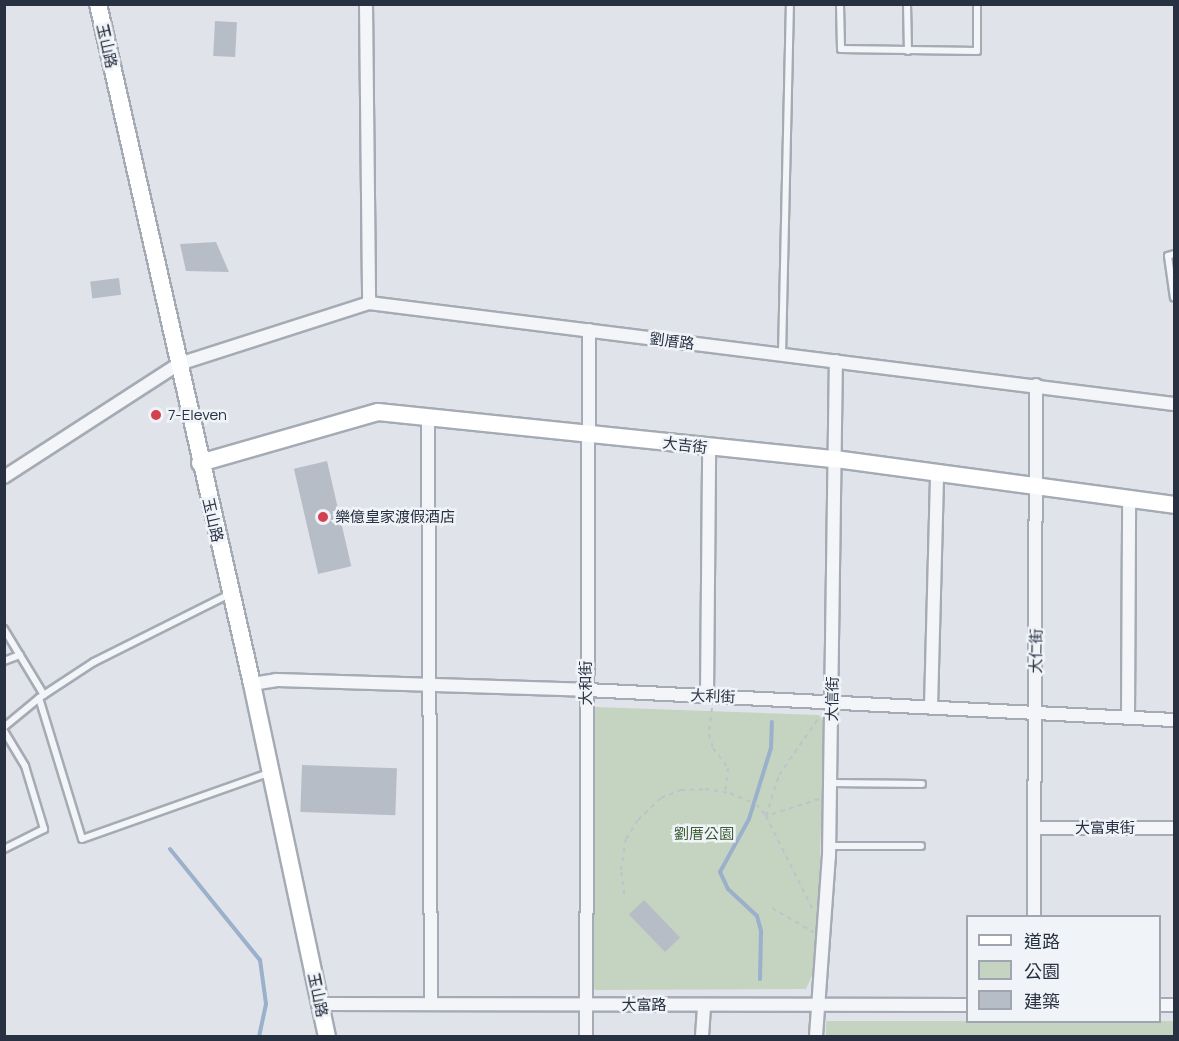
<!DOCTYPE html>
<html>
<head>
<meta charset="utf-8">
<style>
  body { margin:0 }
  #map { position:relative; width:1179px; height:1041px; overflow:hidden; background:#e0e4ea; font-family:Manrope,"Noto Sans TC",sans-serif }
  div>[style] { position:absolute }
  .green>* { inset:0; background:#c5d4c1; transform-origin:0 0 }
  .stream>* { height:4px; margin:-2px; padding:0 2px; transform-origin:2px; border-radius:2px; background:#9ab0cb }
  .building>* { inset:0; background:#b7bdc7; transform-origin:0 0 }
  .path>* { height:2px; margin-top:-1px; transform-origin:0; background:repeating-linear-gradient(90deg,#bec2c9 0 4.5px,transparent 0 9px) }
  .roads { filter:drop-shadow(2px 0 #a5abb4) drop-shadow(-2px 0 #a5abb4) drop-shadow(0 2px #a5abb4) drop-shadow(0 -2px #a5abb4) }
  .lane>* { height:6px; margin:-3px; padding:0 3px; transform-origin:3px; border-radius:3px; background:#f3f5f8 }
  .street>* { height:12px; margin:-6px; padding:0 6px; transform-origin:6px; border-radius:6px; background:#f3f5f8 }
  .secondary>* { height:16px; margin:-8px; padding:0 8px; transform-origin:8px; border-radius:8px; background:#fff }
  .dots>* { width:16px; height:16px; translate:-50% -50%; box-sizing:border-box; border:3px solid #f0f3f7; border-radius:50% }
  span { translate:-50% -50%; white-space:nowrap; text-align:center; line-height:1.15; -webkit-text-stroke:5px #f0f3f7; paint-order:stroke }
  .street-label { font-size:15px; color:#283142 }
  .poi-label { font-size:15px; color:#283142 }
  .left { translate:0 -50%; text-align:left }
  .park-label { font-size:15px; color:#3b5e35 }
  .frame { position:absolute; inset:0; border:6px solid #283142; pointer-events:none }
  .legend { position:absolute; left:966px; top:915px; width:195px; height:108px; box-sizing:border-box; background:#f0f3f7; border:2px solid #a0a5af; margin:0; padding:8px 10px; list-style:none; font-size:18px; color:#283142 }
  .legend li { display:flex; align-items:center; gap:12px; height:30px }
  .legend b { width:30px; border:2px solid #a0a5af }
</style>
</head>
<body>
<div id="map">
  <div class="green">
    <i style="clip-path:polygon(596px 707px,819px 715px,824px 722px,819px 898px,812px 976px,806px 989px,596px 990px,586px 984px,588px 715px)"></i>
    <i style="left:1174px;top:1021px;width:15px;height:348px;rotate:90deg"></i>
  </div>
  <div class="stream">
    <i style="left:170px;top:849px;width:143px;rotate:51deg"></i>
    <i style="left:260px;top:960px;width:44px;rotate:82.2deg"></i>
    <i style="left:266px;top:1004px;width:33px;rotate:102deg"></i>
    <i style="left:760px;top:979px;width:48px;rotate:-88.8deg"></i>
    <i style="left:761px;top:931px;width:16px;rotate:-105deg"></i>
    <i style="left:757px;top:916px;width:40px;rotate:-137deg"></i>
    <i style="left:728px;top:889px;width:19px;rotate:-115deg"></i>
    <i style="left:720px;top:872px;width:60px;rotate:-61.3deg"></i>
    <i style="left:749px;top:819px;width:74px;rotate:-72.8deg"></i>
    <i style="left:771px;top:748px;width:26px;rotate:-88deg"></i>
  </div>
  <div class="building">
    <i style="left:215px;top:21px;width:22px;height:35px;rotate:3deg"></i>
    <i style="clip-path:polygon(216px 242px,229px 272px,186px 271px,180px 244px)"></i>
    <i style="left:119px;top:278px;width:17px;height:29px;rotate:83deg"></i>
    <i style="left:327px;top:461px;width:108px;height:34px;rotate:77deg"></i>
    <i style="left:302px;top:765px;width:95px;height:47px;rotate:2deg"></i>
    <i style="left:644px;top:900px;width:52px;height:21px;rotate:46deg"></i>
  </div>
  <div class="path">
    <i style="left:712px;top:708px;width:26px;rotate:97deg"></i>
    <i style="left:709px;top:734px;width:15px;rotate:74deg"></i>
    <i style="left:713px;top:748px;width:25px;rotate:53deg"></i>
    <i style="left:728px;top:768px;width:24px;rotate:97deg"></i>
    <i style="left:819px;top:799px;width:56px;rotate:162.2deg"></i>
    <i style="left:766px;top:816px;width:43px;rotate:-72.4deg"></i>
    <i style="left:779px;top:775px;width:72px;rotate:-55.2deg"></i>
    <i style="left:624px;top:894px;width:24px;rotate:-97deg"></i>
    <i style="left:621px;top:870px;width:31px;rotate:-81deg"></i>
    <i style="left:626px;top:839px;width:22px;rotate:-58deg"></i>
    <i style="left:638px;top:820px;width:32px;rotate:-44deg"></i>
    <i style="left:661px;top:798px;width:22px;rotate:-22deg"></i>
    <i style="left:681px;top:790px;width:24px;rotate:-2deg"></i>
    <i style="left:705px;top:789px;width:25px;rotate:9deg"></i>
    <i style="left:730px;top:793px;width:28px;rotate:23deg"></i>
    <i style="left:756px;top:804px;width:16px;rotate:50deg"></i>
    <i style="left:766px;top:816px;width:105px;rotate:63.4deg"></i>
    <i style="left:772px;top:908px;width:48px;rotate:30.3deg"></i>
    <i style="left:830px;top:1036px;width:45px"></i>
  </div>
  <div class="roads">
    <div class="lane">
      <i style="left:840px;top:4px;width:45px;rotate:88.7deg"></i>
      <i style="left:841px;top:49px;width:136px;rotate:0.8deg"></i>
      <i style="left:977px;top:51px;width:47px;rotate:-90deg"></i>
      <i style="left:907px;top:4px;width:47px;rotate:88.8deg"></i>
      <i style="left:1174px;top:254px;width:6px;rotate:162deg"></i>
      <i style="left:1168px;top:256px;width:42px;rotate:81.9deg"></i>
      <i style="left:782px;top:354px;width:350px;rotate:-88.7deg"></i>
      <i style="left:4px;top:629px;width:77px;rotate:58.8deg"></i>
      <i style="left:4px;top:661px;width:17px;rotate:-21deg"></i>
      <i style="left:39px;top:698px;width:147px;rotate:73deg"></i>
      <i style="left:82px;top:839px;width:197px;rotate:-19.5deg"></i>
      <i style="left:4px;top:727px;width:45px;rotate:-39.6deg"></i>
      <i style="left:39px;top:698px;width:66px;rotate:-33.2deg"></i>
      <i style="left:94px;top:662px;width:152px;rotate:-26.6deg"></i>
      <i style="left:4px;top:731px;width:41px;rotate:59deg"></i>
      <i style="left:25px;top:766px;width:66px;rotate:73.2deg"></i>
      <i style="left:44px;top:829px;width:45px;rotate:153.4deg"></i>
      <i style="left:831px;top:783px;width:91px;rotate:0.6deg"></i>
      <i style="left:829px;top:846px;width:92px"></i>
    </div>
    <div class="street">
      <i style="left:366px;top:4px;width:299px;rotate:89.4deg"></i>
      <i style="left:428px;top:416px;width:588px;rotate:89.71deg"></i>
      <i style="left:4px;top:477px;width:208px;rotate:-32.9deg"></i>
      <i style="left:179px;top:364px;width:200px;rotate:-17.8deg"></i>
      <i style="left:369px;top:303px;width:811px;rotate:7.15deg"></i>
      <i style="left:252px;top:684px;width:24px;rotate:-9deg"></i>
      <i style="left:276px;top:680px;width:311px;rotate:1.8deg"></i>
      <i style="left:587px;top:690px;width:588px;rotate:2.93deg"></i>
      <i style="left:707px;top:696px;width:248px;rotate:-89.5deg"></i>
      <i style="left:931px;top:707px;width:235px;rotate:-88.5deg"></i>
      <i style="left:1128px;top:717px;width:218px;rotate:-89.7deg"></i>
      <i style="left:1036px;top:828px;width:138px"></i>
      <i style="left:1034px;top:916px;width:531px;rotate:-89.78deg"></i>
      <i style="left:320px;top:1004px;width:648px;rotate:0.09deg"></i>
      <i style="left:1160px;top:1005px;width:14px"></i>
      <i style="left:586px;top:1036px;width:706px;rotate:-89.76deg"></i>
      <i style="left:702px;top:1036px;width:31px;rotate:-86deg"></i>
      <i style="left:816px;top:1036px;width:180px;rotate:-85.9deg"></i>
      <i style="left:829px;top:856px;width:495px;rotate:-89.2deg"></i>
    </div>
    <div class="secondary">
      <i style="left:98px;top:4px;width:697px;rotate:77.24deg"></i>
      <i style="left:252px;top:684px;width:360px;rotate:78deg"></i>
      <i style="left:200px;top:463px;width:185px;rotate:-16deg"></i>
      <i style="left:378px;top:412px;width:459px;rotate:5.9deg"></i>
      <i style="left:835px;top:459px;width:342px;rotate:7.7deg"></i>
    </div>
  </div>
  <div class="dots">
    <i style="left:156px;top:415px;background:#d34151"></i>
    <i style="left:323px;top:517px;background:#d34151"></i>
  </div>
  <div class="street-label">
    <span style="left:107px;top:46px;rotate:77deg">玉山路</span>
    <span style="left:672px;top:341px;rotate:7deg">劉厝路</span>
    <span style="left:685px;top:445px;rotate:7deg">大吉街</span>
    <span style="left:213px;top:520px;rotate:77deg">玉山路</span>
    <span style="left:1036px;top:651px;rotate:-89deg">大仁街</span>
    <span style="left:586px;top:683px;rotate:-90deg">大和街</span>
    <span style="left:713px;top:696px;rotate:2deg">大利街</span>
    <span style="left:832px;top:699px;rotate:-89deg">大信街</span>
    <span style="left:1105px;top:828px">大富東街</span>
    <span style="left:318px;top:995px;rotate:78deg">玉山路</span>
    <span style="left:644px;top:1005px">大富路</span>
  </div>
  <div class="poi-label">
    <span class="left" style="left:168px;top:415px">7-Eleven</span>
    <span class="left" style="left:335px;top:517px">樂億皇家渡假酒店</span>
  </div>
  <div class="park-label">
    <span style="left:704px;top:834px">劉厝公園</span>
  </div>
  <div class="frame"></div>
  <ul class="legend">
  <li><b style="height:8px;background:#fff"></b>道路</li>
  <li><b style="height:16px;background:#c5d4c1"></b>公園</li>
  <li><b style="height:16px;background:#b7bdc7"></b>建築</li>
  </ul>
</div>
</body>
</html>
